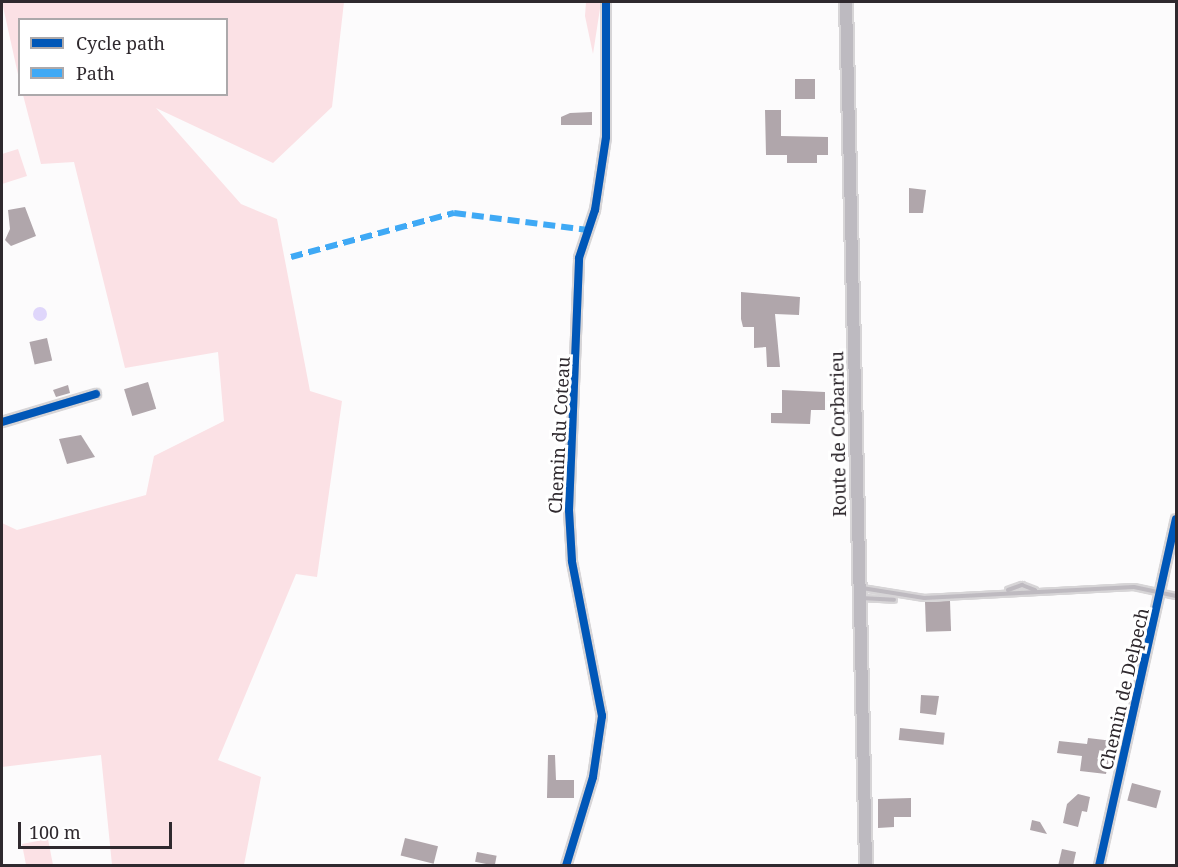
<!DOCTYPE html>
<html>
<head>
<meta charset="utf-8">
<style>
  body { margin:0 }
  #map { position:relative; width:1178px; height:867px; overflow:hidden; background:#fcfbfc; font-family:"Noto Serif",serif }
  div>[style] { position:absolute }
  .green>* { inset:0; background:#fbe1e5 }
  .water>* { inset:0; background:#dfd6fb }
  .round { border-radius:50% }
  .building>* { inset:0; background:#b0a6ab; transform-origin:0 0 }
  .roads { filter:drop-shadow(2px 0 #d7d5d7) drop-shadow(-2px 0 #d7d5d7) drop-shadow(0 2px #d7d5d7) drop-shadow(0 -2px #d7d5d7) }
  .service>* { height:4px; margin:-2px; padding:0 2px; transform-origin:2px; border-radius:2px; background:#bebac0 }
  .minor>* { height:8px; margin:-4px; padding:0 4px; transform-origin:4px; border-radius:4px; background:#bebac0 }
  .secondary>* { height:12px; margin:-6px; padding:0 6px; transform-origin:6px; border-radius:6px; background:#bdbac0 }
  .quiet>* { height:6px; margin-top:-3px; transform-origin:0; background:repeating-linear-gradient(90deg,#3fa9f5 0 12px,transparent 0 18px) }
  .cycleway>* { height:8px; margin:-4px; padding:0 4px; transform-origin:4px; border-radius:4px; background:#0057b8 }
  span { translate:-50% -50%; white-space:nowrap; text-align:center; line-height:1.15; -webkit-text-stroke:6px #fff; paint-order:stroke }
  .street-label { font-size:18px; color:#2f292e }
  .frame { position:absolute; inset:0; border:3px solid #2f292e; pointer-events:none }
  .legend { position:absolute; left:18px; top:18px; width:210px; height:78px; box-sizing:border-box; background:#fff; border:2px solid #aca9ab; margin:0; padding:8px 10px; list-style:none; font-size:18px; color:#2f292e }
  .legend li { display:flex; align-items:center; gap:12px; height:30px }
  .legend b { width:30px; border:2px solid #aca9ab }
  .scale { position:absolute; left:18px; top:822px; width:154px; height:27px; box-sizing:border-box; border:3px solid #2f292e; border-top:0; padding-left:8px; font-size:18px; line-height:21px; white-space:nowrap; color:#2f292e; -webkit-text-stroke:4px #fff; paint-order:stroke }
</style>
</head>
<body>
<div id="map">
  <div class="green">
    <i style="clip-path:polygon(2px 2px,344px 2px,332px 107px,273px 163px,156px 108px,241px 204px,277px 219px,310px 391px,342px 401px,317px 577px,296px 574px,218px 760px,261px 777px,244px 865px,112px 865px,101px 755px,2px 767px,2px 523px,17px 530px,146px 495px,154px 456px,224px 421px,218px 352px,125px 368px,74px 162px,41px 164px,23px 95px,226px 94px,226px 20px,20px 20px,19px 79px)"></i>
    <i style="clip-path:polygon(586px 2px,601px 2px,593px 54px,585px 16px)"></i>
    <i style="clip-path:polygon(18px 149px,27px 176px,2px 184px,2px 154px)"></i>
    <i style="clip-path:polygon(48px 839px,53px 865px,26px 865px,22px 844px)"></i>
  </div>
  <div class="water">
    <i class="round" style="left:33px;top:307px;width:14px;height:14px"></i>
  </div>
  <div class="building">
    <i style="left:795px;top:79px;width:20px;height:20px"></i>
    <i style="clip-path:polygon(765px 110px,781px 110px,781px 136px,828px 137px,828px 155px,817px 155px,817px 163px,787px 163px,787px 155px,766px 155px)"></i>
    <i style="clip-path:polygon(592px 112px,592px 125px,561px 125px,561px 117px,570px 113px)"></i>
    <i style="clip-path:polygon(909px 188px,926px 190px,923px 213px,909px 213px)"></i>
    <i style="clip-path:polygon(25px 207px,36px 236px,11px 246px,5px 240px,10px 229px,8px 210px)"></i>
    <i style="clip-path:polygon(741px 292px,800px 297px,799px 315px,775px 314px,780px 367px,767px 367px,766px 347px,754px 348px,754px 327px,743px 327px,741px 319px)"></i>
    <i style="left:47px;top:338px;width:23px;height:18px;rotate:77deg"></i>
    <i style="left:148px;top:382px;width:28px;height:25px;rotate:73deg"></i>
    <i style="clip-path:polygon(68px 385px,70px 393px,56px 397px,53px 390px)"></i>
    <i style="clip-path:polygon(782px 390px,825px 392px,825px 410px,811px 410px,810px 424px,771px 423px,771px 413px,782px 413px)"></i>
    <i style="clip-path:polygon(81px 435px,95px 457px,67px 464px,59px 439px)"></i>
    <i style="left:950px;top:601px;width:30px;height:25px;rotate:88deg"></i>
    <i style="clip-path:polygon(921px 695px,939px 696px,936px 715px,920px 713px)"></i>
    <i style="left:900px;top:728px;width:45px;height:12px;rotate:6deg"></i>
    <i style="clip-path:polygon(1088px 738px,1113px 741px,1106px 774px,1080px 771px,1082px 756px,1057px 753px,1059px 741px,1087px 744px)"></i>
    <i style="clip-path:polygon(548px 755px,555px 755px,556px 780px,574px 780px,574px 798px,547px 798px)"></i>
    <i style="left:1132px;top:783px;width:30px;height:18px;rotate:15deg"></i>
    <i style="clip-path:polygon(1078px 794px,1090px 797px,1087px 812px,1082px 811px,1078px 827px,1063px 823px,1067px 804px)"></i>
    <i style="clip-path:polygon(911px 798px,911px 817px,894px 817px,894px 827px,878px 828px,878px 799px)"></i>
    <i style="clip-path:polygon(1032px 820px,1040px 822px,1047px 834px,1030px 830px)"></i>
    <i style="left:405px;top:838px;width:34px;height:18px;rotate:14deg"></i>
    <i style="clip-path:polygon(1062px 849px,1076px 852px,1073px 866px,1058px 866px)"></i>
    <i style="left:477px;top:852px;width:20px;height:10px;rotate:11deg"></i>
  </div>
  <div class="roads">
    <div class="service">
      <i style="left:862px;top:588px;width:63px;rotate:9.2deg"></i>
      <i style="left:924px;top:598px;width:210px;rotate:-3deg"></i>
      <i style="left:1134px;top:587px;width:43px;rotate:12.1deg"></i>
      <i style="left:1008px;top:590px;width:15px;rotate:-20deg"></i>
      <i style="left:1022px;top:585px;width:14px;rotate:21deg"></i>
      <i style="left:861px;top:598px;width:33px;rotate:3deg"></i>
    </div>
    <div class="minor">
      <i style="left:2px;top:422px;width:98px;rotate:-16.6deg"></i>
      <i style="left:566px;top:866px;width:93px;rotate:-73.1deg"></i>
      <i style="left:593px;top:777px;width:62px;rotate:-81.6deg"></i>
      <i style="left:602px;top:716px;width:158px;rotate:-101deg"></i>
      <i style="left:572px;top:561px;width:51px;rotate:-93.4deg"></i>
      <i style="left:569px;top:510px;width:252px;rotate:-87.7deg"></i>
      <i style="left:579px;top:258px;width:51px;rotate:-71.6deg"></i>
      <i style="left:595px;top:210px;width:74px;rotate:-81.4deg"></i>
      <i style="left:606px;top:137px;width:135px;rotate:-90deg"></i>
      <i style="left:1099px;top:866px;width:355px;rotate:-77.5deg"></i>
    </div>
    <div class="secondary">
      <i style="left:846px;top:2px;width:864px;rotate:88.67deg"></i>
    </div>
  </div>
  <div class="quiet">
    <i style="left:291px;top:257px;width:169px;rotate:-15.1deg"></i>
    <i style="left:454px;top:213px;width:135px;rotate:7.2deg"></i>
  </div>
  <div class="cycleway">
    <i style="left:2px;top:422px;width:98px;rotate:-16.6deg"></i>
    <i style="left:566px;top:866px;width:93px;rotate:-73.1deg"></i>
    <i style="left:593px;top:777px;width:62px;rotate:-81.6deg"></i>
    <i style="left:602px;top:716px;width:158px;rotate:-101deg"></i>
    <i style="left:572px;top:561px;width:51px;rotate:-93.4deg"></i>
    <i style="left:569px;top:510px;width:252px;rotate:-87.7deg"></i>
    <i style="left:579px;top:258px;width:51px;rotate:-71.6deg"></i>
    <i style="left:595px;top:210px;width:74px;rotate:-81.4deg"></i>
    <i style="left:606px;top:137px;width:135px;rotate:-90deg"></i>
    <i style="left:1099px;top:866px;width:355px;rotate:-77.5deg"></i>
  </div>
  <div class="street-label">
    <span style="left:838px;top:434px;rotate:-91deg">Route de Corbarieu</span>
    <span style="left:559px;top:435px;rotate:-87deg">Chemin du Coteau</span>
    <span style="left:1124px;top:689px;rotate:-77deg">Chemin de Delpech</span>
  </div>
  <div class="frame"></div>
  <ul class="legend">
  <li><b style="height:8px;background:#0057b8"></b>Cycle path</li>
  <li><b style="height:8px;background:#3fa9f5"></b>Path</li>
  </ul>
  <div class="scale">100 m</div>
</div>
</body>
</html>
